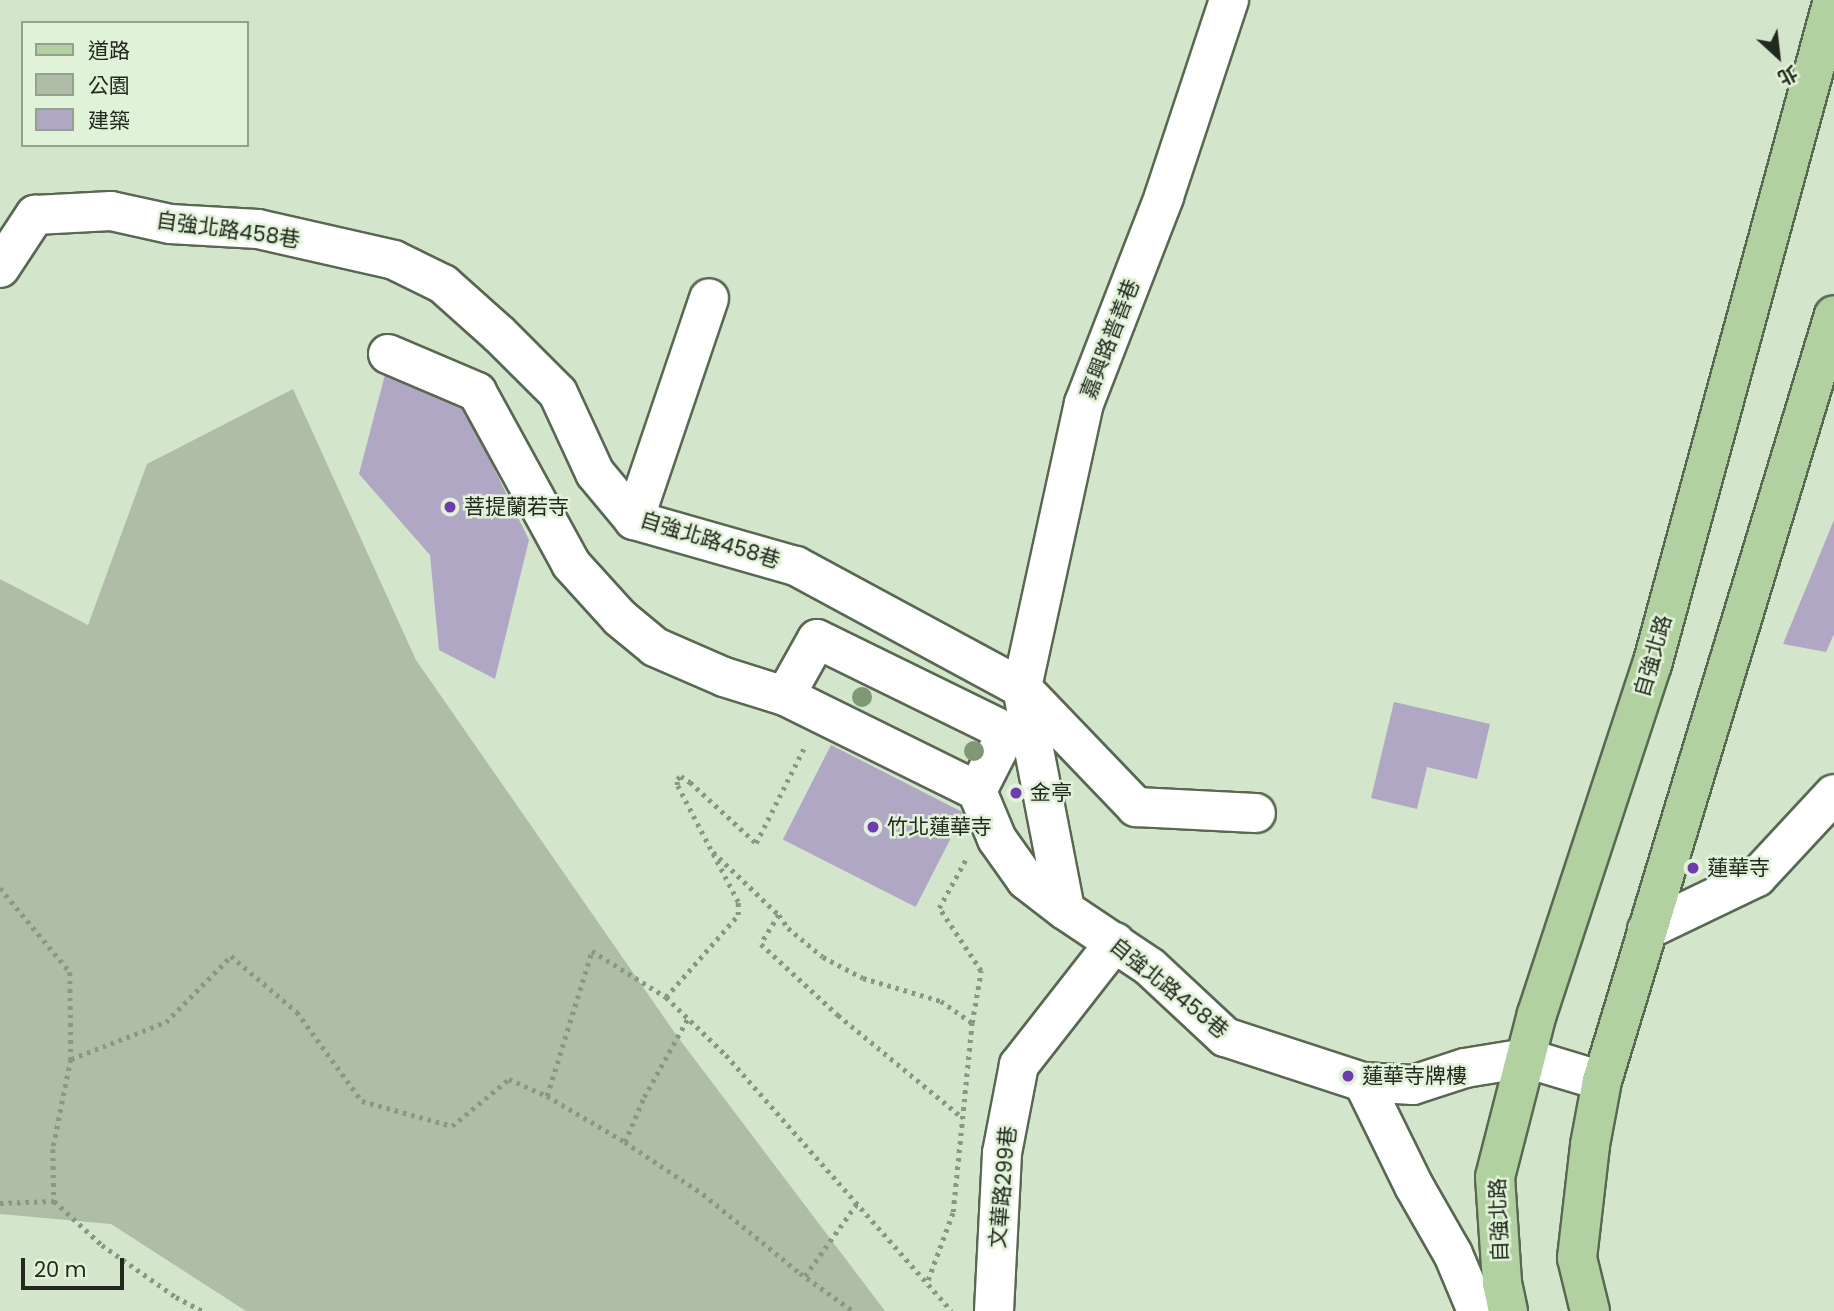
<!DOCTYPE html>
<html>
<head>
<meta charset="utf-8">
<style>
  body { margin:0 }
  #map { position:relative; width:1834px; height:1311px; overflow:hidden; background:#d3e5ca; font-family:Poppins,"Noto Sans TC",sans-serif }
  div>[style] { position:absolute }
  .green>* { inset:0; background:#afbda8 }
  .building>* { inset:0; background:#afa7c3; transform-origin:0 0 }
  .round { border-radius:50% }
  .path>* { height:4.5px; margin-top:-2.25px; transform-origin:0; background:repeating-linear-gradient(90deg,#8a9783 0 3.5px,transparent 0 8.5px) }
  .roads { filter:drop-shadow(2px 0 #586851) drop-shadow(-2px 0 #586851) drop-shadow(0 2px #586851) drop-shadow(0 -2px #586851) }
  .minor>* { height:38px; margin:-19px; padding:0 19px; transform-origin:19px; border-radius:19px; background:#fff }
  .major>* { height:38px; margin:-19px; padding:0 19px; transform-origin:19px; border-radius:19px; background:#b1d1a1 }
  .trees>* { width:20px; height:20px; margin:-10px; border-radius:50%; background:#809974 }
  .dots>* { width:19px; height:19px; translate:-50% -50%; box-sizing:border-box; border:4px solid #e0f2d7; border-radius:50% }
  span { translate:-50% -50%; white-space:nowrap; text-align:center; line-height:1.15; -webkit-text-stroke:5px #e0f2d7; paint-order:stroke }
  .street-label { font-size:21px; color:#22291f }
  .poi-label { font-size:21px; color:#22291f }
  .left { translate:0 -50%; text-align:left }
  .legend { position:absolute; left:21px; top:21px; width:228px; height:126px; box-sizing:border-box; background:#e0f2d7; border:2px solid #94a28d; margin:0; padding:9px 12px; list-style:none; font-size:21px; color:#22291f }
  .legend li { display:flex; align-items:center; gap:14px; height:35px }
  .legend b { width:35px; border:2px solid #94a28d }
  .north { position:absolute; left:1743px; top:21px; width:70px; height:70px; -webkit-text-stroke:5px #e0f2d7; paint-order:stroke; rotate:153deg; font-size:19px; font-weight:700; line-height:28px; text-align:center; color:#22291f }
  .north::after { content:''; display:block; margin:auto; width:24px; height:32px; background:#22291f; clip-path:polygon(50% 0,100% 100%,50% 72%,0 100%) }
  .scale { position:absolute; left:21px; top:1258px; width:103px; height:32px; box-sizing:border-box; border:4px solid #22291f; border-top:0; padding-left:9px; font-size:21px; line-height:24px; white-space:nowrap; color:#22291f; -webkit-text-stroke:5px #e0f2d7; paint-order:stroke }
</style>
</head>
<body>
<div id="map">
  <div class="green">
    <i style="clip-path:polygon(293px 389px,416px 660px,677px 1036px,885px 1311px,246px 1311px,111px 1224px,0 1214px,0 579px,88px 625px,147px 464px)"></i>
  </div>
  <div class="building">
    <i style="clip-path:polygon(387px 367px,469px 409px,485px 450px,529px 540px,495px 679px,439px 650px,430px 555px,359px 474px)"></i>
    <i style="clip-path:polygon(1834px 520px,1834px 634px,1826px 652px,1783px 644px)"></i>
    <i style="clip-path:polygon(1394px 702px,1490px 724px,1477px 779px,1427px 767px,1417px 809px,1371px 798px)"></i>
    <i style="left:831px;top:745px;width:149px;height:106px;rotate:27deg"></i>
    <i class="round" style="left:1009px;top:785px;width:14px;height:14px"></i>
  </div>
  <div class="path">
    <i style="left:713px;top:852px;width:91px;rotate:43.7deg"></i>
    <i style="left:779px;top:915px;width:16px;rotate:55deg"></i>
    <i style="left:788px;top:928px;width:45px;rotate:39.6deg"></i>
    <i style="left:823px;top:957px;width:45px;rotate:27.7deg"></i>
    <i style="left:863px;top:978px;width:81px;rotate:16.4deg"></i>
    <i style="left:941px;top:1001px;width:38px;rotate:35deg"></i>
    <i style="left:0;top:888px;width:109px;rotate:50.2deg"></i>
    <i style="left:70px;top:972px;width:87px;rotate:89.3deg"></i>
    <i style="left:71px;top:1059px;width:92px;rotate:101.3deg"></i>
    <i style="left:53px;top:1149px;width:52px;rotate:88.9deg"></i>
    <i style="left:779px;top:915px;width:34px;rotate:122deg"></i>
    <i style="left:761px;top:944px;width:105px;rotate:42.7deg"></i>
    <i style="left:838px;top:1015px;width:162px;rotate:39.5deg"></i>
    <i style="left:666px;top:997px;width:109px;rotate:-48.7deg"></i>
    <i style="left:738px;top:915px;width:13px;rotate:-90deg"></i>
    <i style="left:738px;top:902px;width:132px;rotate:-117.5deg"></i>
    <i style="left:677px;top:785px;width:6px;rotate:-90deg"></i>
    <i style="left:677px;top:779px;width:5px;rotate:-37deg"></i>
    <i style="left:681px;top:776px;width:11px;rotate:34deg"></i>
    <i style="left:690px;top:782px;width:90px;rotate:42.7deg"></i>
    <i style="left:756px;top:843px;width:109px;rotate:-63.2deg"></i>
    <i style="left:71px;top:1059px;width:102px;rotate:-21.3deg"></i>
    <i style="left:166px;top:1022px;width:93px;rotate:-45.4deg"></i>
    <i style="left:231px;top:956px;width:87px;rotate:40.3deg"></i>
    <i style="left:297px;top:1012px;width:110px;rotate:53.9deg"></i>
    <i style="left:362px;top:1101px;width:93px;rotate:15.5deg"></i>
    <i style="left:452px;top:1126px;width:74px;rotate:-39.5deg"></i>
    <i style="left:509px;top:1079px;width:42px;rotate:24.1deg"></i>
    <i style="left:547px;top:1096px;width:91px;rotate:30.5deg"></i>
    <i style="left:625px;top:1142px;width:94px;rotate:33.7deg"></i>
    <i style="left:703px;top:1194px;width:125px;rotate:39.2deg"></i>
    <i style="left:800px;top:1273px;width:65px;rotate:35.6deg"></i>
    <i style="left:547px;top:1096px;width:152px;rotate:-72.8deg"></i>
    <i style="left:592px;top:951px;width:87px;rotate:31.9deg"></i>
    <i style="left:666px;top:997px;width:83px;rotate:44deg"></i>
    <i style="left:726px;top:1055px;width:341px;rotate:48.6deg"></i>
    <i style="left:625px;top:1142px;width:49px;rotate:-67.1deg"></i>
    <i style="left:644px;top:1097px;width:90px;rotate:-60.9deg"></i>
    <i style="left:0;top:1203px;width:54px;rotate:-2.1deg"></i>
    <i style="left:54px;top:1201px;width:65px;rotate:42.5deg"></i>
    <i style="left:102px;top:1245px;width:90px;rotate:35.1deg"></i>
    <i style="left:176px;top:1297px;width:30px;rotate:28deg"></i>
    <i style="left:805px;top:1276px;width:91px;rotate:-54.4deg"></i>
    <i style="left:928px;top:1280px;width:72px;rotate:-69.8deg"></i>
    <i style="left:953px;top:1212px;width:190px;rotate:-84.3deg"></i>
    <i style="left:972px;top:1023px;width:53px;rotate:-80.2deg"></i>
    <i style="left:981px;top:971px;width:76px;rotate:-123.7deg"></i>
    <i style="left:939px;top:908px;width:56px;rotate:-61.1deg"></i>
  </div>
  <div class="roads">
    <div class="minor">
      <i style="left:1229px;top:0;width:207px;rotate:108.3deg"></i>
      <i style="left:1164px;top:197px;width:221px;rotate:111.2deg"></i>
      <i style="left:1084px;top:403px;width:292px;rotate:102.3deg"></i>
      <i style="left:1022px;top:688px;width:226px;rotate:79deg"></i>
      <i style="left:1065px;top:910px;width:102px;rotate:33.8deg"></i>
      <i style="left:1150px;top:967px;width:103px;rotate:43deg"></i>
      <i style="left:1225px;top:1037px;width:145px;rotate:18.1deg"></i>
      <i style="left:1363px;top:1082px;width:50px;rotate:3.4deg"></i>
      <i style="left:1413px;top:1085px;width:55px;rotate:-18.1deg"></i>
      <i style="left:1465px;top:1068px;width:62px;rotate:-9.3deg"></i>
      <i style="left:1526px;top:1058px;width:79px;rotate:16.8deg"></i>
      <i style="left:0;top:268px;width:64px;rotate:-56.6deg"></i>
      <i style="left:35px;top:215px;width:76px;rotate:-3deg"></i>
      <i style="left:111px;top:211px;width:60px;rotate:12.4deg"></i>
      <i style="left:170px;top:224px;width:88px;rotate:3.3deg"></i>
      <i style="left:258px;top:229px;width:139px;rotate:12.8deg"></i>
      <i style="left:394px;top:260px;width:55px;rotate:26.1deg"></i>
      <i style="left:443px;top:284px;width:75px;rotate:41.8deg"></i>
      <i style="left:499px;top:334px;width:83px;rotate:45deg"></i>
      <i style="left:558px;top:393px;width:88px;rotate:65.2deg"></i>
      <i style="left:595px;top:473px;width:61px;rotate:50.3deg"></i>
      <i style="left:634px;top:520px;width:168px;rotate:15.9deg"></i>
      <i style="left:796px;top:566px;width:257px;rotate:28.4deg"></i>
      <i style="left:1022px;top:688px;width:165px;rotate:46.2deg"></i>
      <i style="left:1136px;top:807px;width:120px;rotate:2.9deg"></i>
      <i style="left:388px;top:354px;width:97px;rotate:23.1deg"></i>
      <i style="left:477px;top:392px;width:196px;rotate:61.3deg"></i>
      <i style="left:571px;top:564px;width:73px;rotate:47.8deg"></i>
      <i style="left:620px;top:618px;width:45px;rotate:39.6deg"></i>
      <i style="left:655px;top:647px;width:75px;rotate:23.5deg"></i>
      <i style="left:724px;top:677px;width:64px;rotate:17.3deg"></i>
      <i style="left:785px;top:696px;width:214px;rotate:26.3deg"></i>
      <i style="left:977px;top:791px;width:52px;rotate:67.4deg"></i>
      <i style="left:997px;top:839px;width:50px;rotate:54.7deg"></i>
      <i style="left:1026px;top:880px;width:49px;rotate:37.6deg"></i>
      <i style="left:634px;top:520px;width:234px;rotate:-71.3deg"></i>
      <i style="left:785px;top:696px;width:65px;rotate:-60.7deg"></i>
      <i style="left:817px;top:639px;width:212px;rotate:26.1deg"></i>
      <i style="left:1007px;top:732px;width:66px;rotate:117deg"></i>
      <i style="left:1647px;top:930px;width:122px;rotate:-25.7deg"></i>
      <i style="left:1757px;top:877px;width:113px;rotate:-47.1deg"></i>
      <i style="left:1363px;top:1082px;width:116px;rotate:63.9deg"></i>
      <i style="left:1414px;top:1186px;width:78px;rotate:60.2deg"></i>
      <i style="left:1453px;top:1254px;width:62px;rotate:67.2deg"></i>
      <i style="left:994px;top:1311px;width:158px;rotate:-87.1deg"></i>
      <i style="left:1002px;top:1153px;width:90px;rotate:-79.1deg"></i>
      <i style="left:1019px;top:1065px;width:156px;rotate:-52deg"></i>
    </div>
    <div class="major">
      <i style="left:1508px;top:1311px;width:30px;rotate:-102deg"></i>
      <i style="left:1502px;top:1282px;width:105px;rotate:-93.8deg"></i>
      <i style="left:1495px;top:1177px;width:168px;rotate:-75.6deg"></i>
      <i style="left:1537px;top:1014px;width:367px;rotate:-71.8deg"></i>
      <i style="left:1652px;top:665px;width:689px;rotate:-74.77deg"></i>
      <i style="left:1590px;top:1311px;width:55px;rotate:-103.8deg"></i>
      <i style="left:1577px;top:1258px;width:114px;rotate:-83.4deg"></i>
      <i style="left:1590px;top:1145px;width:65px;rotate:-79.4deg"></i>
      <i style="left:1602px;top:1081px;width:800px;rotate:-73.15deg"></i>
    </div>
  </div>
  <div class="trees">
    <i style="left:862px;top:697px"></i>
    <i style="left:974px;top:751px"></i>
  </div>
  <div class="dots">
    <i style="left:450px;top:507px;background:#6e3bb2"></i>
    <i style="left:1016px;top:793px;background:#6e3bb2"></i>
    <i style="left:873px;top:827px;background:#6e3bb2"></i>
    <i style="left:1693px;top:868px;background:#6e3bb2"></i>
    <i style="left:1348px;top:1076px;background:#6e3bb2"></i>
  </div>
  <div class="street-label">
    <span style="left:228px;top:230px;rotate:8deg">自強北路458巷</span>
    <span style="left:1110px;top:339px;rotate:-69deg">嘉興路普善巷</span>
    <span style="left:710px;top:540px;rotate:17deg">自強北路458巷</span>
    <span style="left:1653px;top:656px;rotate:-74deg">自強北路</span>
    <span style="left:1169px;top:988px;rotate:39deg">自強北路458巷</span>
    <span style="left:1003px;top:1187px;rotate:-85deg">文華路299巷</span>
    <span style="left:1499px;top:1220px;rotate:-92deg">自強北路</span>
  </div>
  <div class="poi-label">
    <span class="left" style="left:464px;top:507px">菩提蘭若寺</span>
    <span class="left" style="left:1030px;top:793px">金亭</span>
    <span class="left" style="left:887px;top:827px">竹北蓮華寺</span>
    <span class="left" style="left:1707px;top:868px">蓮華寺</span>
    <span class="left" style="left:1362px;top:1076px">蓮華寺牌樓</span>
  </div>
  <ul class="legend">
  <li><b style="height:9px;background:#b1d1a1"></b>道路</li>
  <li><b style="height:19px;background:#afbda8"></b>公園</li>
  <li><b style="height:19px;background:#afa7c3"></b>建築</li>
  </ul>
  <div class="north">北</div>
  <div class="scale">20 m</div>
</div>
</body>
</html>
